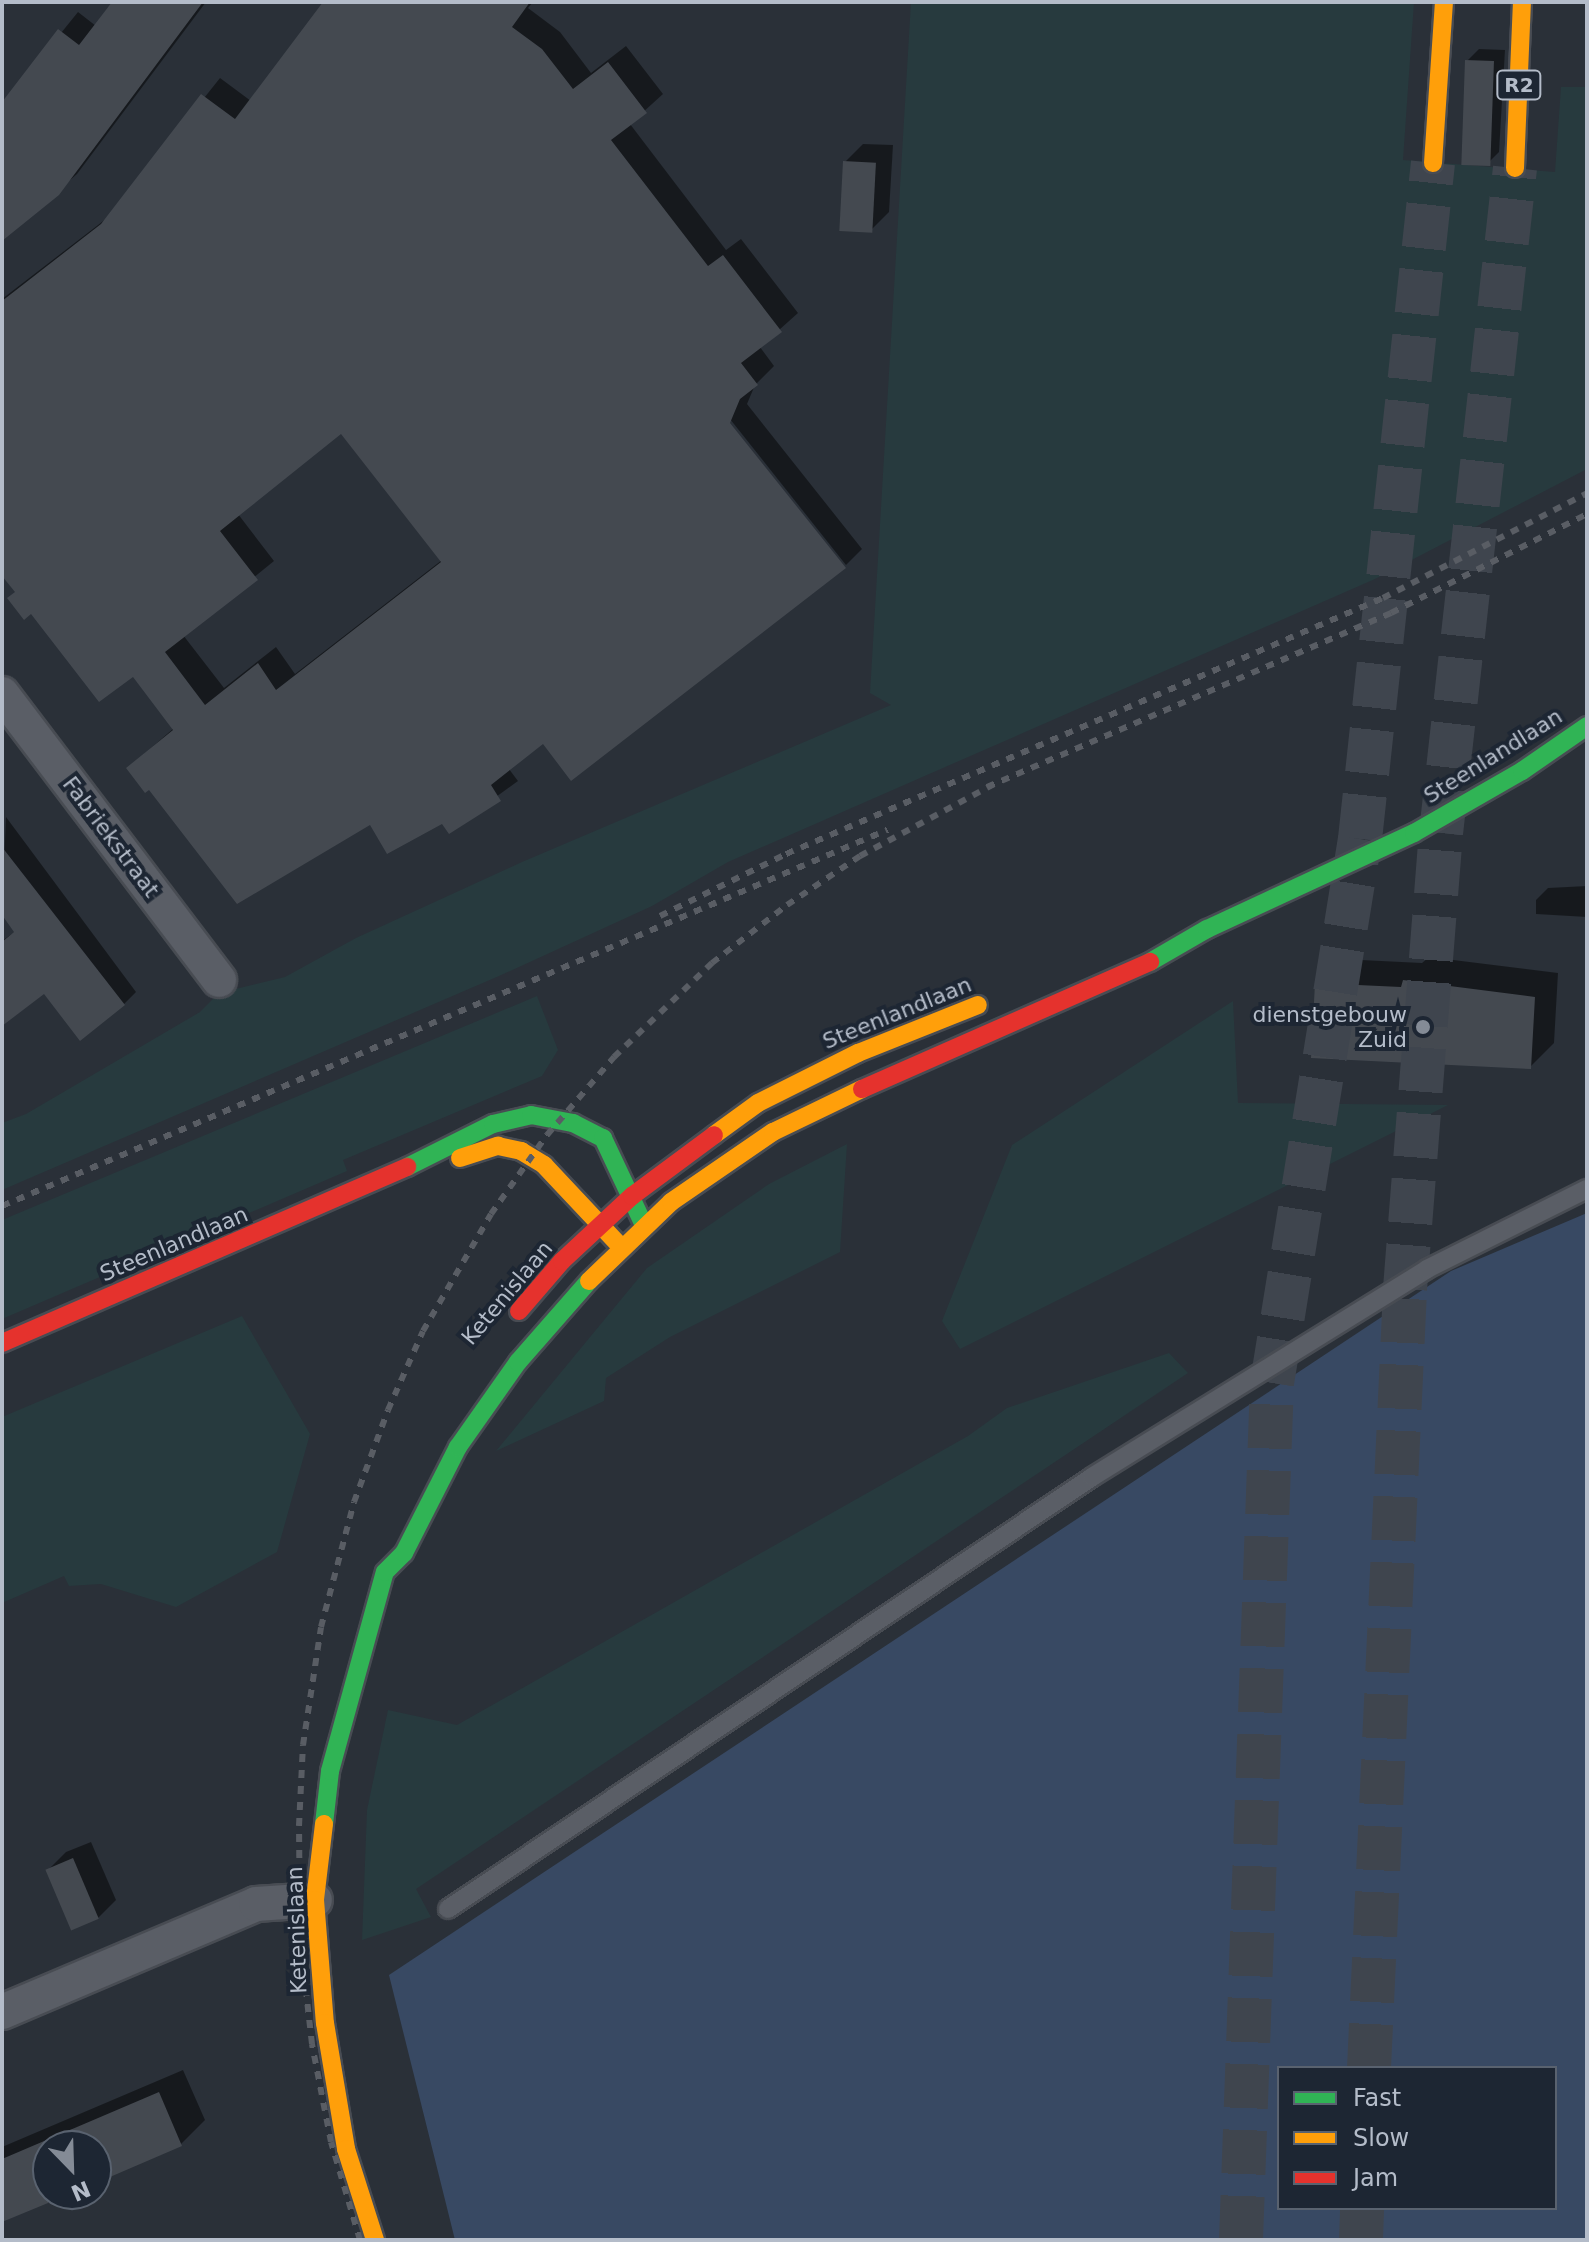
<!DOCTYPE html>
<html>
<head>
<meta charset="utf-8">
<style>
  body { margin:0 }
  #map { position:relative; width:1589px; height:2242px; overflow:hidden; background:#2a3038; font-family:"DejaVu Sans",sans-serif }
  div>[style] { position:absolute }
  .green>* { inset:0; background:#273a3e }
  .water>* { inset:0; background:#384963 }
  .shadow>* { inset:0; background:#0007 }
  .building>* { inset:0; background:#444950; transform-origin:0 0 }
  .highway-tunnel>* { height:44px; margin-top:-22px; transform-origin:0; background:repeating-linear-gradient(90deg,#3f454e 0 44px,transparent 0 66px) }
  .roads { filter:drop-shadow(2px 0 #484c53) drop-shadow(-2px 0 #484c53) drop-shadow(0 2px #484c53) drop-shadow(0 -2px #484c53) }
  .lane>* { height:18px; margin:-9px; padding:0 9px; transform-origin:9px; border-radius:9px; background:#5a5e66 }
  .street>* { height:34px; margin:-17px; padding:0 17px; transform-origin:17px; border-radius:17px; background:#5a5e66 }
  .fast>* { height:18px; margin:-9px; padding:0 9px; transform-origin:9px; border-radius:9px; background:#30b455 }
  .slow>* { height:18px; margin:-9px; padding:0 9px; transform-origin:9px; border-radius:9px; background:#ff9f0a }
  .jam>* { height:18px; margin:-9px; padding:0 9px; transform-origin:9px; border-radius:9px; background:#e5322d }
  .rail>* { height:6px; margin-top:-3px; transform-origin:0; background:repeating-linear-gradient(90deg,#595d64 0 8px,transparent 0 16px) }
  .dots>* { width:22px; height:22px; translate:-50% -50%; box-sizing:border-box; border:4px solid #1d2633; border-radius:50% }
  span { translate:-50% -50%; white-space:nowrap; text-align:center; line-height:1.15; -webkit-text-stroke:8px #1d2633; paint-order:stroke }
  .shield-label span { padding:2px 6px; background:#1d2633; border:2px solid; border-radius:6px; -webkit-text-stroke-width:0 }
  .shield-label { font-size:20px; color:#b4bcc9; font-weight:700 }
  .street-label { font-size:22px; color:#b4bcc9 }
  .poi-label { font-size:22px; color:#b4bcc9 }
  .right { translate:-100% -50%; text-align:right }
  .frame { position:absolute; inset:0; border:4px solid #b4bcc9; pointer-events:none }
  .legend { position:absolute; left:1277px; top:2066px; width:280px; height:144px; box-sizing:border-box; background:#1d2633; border:2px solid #59626f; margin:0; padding:10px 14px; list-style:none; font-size:24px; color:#b4bcc9 }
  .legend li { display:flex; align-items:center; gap:16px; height:40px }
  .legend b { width:40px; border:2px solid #59626f }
  .north { position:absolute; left:32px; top:2130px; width:80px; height:80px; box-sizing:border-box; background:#1d2633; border:2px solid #59626f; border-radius:50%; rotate:157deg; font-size:22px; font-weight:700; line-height:32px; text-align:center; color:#b4bcc9 }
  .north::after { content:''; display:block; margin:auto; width:28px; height:36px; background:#848b96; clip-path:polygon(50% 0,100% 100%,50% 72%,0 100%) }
</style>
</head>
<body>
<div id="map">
  <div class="green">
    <i style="clip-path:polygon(911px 2px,1414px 2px,1403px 160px,1555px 172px,1561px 87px,1587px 87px,1587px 469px,1375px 579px,728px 862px,652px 906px,499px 976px,2px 1190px,2px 1123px,26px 1114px,200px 1012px,219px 993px,285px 977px,356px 938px,522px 862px,891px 705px,870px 693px)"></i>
    <i style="clip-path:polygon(537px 996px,558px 1050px,542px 1076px,343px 1160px,347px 1171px,2px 1319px,2px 1220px)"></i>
    <i style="clip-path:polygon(1233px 1001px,1238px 1103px,1448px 1105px,960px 1349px,942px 1321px,1012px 1145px)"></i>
    <i style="clip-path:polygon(847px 1144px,840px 1252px,670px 1337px,606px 1378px,604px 1401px,496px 1451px,647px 1268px,769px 1184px)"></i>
    <i style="clip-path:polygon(242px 1316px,310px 1434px,277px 1552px,176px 1607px,101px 1584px,69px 1586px,64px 1576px,2px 1603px,2px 1417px)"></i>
    <i style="clip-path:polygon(1169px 1353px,1188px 1373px,416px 1889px,431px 1917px,362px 1940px,367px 1810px,388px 1710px,457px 1725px,968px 1436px,1007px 1408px)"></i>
  </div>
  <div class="water">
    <i style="clip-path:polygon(evenodd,1587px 1213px,1587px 2240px,455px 2240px,389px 1975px,1451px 1271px,1587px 1213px,1279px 2068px,1555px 2068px,1555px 2208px,1279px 2208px,1279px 2068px)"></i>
  </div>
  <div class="shadow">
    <i style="clip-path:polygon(114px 2px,206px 2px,77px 174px,2px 239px,2px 106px,78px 12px,96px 26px)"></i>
    <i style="clip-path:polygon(evenodd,326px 2px,533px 2px,528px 8px,560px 32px,591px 73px,626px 46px,663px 94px,630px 124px,726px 250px,741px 239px,798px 313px,760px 347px,774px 366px,755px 385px,747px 404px,862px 549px,846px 565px,726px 414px,543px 741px,509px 769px,518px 781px,449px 831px,442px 822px,371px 822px,150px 788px,128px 768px,174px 728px,133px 674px,17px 591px,2px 572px,2px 299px,111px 215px,220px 78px,251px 101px,326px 2px,341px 431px,442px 560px,295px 674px,276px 647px,224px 688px,183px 635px,274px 561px,238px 514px,341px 431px)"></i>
    <i style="clip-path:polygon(1479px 49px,1505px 50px,1499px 152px,1487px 164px,1467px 61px)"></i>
    <i style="clip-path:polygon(863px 144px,893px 145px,889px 212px,871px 230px,845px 162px)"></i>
    <i style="clip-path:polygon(6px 817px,136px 992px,124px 1004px,44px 992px,2px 1024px,2px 941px,16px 931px,2px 912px)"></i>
    <i style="clip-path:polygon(1587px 886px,1587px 917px,1536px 914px,1536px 900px,1548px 888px)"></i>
    <i style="clip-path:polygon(1429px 957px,1558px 973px,1554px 1043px,1530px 1067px,1317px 984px,1341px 959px,1422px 963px)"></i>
    <i style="clip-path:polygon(91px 1842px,116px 1900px,98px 1918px,47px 1871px,66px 1852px)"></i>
    <i style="clip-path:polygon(183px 2070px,205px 2120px,181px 2144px,96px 2180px,96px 2146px,48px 2146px,48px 2194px,64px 2194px,2px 2220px,2px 2147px)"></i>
  </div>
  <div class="building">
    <i style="clip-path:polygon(112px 2px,203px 2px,59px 195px,2px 241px,2px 102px,58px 29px,79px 45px)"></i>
    <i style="clip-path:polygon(evenodd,323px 2px,530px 2px,512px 27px,542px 49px,573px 89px,608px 62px,647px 113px,611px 140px,708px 266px,723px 255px,782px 332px,741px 363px,758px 385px,740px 399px,730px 423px,846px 568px,571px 781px,543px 744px,491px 785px,501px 801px,449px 834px,442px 824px,387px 854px,370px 825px,237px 904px,149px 790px,145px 793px,126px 768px,173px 730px,133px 677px,99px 702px,31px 614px,24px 620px,7px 598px,15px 592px,2px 576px,2px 301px,101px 224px,201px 94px,235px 119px,323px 2px,341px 434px,441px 562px,276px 690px,258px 663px,205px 705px,165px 652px,258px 580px,220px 531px,341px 434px)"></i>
    <i style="left:1465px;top:60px;width:29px;height:105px;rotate:2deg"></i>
    <i style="left:843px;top:161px;width:33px;height:70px;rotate:3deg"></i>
    <i style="clip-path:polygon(2px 847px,125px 1005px,80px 1041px,44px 994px,2px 1026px,2px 942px,14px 932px,2px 915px)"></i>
    <i style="clip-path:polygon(1403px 980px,1535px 997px,1531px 1069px,1311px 1058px,1315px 983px,1401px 987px)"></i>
    <i style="left:73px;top:1858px;width:66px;height:30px;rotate:67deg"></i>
    <i style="clip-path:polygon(159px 2092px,182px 2146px,96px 2183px,96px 2146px,48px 2146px,48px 2203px,2px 2222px,2px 2159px)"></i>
  </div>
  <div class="highway-tunnel">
    <i style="left:1369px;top:2068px;width:780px;rotate:-87.35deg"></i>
    <i style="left:1405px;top:1289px;width:457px;rotate:-85.5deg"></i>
    <i style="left:1441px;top:833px;width:669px;rotate:-83.65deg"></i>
    <i style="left:1241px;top:2240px;width:858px;rotate:-87.93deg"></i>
    <i style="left:1272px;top:1383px;width:551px;rotate:-80.81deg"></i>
    <i style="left:1360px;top:839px;width:680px;rotate:-83.84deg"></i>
    <i style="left:1361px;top:2240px;width:32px;rotate:-88deg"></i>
  </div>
  <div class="roads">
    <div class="lane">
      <i style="left:448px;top:1909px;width:775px;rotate:-33.85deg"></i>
      <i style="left:1092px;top:1477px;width:394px;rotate:-31.8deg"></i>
      <i style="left:1427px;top:1269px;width:179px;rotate:-26.6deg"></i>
    </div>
    <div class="street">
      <i style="left:2px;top:694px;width:359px;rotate:52.8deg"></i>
      <i style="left:2px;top:2012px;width:276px;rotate:-23deg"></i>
      <i style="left:256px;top:1904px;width:59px;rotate:-3.9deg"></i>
    </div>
    <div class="fast">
      <i style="left:1150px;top:962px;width:66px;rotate:-30.1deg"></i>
      <i style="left:1207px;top:929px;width:228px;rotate:-24.9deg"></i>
      <i style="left:1414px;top:833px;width:125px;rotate:-29.9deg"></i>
      <i style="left:1522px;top:771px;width:79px;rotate:-34.7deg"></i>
      <i style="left:407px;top:1167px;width:96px;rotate:-26.6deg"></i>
      <i style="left:493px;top:1124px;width:39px;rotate:-13deg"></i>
      <i style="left:531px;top:1115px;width:43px;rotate:10.8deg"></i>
      <i style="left:573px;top:1123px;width:34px;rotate:27deg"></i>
      <i style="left:603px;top:1138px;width:94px;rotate:64.8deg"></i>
      <i style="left:324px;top:1824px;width:53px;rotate:-83.5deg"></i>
      <i style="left:330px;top:1771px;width:206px;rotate:-74.6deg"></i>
      <i style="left:385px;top:1572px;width:27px;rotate:-45deg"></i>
      <i style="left:404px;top:1553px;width:119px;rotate:-63deg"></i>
      <i style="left:458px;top:1447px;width:104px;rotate:-54.8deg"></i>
      <i style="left:518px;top:1362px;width:108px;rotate:-48.8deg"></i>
    </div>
    <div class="slow">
      <i style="left:1433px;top:163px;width:161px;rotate:-86.1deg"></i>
      <i style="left:1515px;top:168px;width:166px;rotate:-87.6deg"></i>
      <i style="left:714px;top:1135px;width:54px;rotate:-36deg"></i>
      <i style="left:758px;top:1103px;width:112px;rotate:-26.6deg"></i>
      <i style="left:858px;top:1053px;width:129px;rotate:-21.8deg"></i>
      <i style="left:460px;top:1158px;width:40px;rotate:-18deg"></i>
      <i style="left:498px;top:1146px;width:24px;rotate:12deg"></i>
      <i style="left:521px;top:1151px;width:27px;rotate:31deg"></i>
      <i style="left:544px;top:1165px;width:111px;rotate:46.8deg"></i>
      <i style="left:589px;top:1281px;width:114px;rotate:-43.9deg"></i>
      <i style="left:671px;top:1202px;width:124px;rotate:-34.5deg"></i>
      <i style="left:773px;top:1132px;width:99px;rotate:-25.8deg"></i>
      <i style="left:324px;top:1824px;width:77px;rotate:96.8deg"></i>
      <i style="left:315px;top:1900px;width:123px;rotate:85.4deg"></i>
      <i style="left:325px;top:2023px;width:128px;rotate:80.5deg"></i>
      <i style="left:346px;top:2149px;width:96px;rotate:72.3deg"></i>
    </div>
    <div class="jam">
      <i style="left:862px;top:1089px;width:315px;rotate:-23.8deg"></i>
      <i style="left:519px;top:1311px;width:66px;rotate:-49.3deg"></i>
      <i style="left:562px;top:1261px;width:96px;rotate:-42.9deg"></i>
      <i style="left:632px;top:1196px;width:102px;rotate:-36.6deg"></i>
      <i style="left:2px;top:1343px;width:442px;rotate:-23.5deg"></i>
    </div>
  </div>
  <div class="rail">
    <i style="left:987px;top:787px;width:440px;rotate:-23.3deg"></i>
    <i style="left:1391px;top:613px;width:220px;rotate:-26.8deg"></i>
    <i style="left:660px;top:916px;width:140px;rotate:-26.2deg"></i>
    <i style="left:786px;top:854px;width:650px;rotate:-23.21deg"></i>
    <i style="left:1383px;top:598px;width:229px;rotate:-27.2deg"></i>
    <i style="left:2px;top:1206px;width:962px;rotate:-23.02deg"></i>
    <i style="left:360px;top:2240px;width:102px;rotate:-106.5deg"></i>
    <i style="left:331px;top:2142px;width:100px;rotate:-101deg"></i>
    <i style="left:312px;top:2044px;width:107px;rotate:-96.5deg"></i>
    <i style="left:300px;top:1938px;width:112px;rotate:-90.5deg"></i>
    <i style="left:299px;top:1826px;width:81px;rotate:-87.2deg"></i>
    <i style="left:303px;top:1745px;width:119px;rotate:-81.3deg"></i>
    <i style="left:321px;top:1627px;width:129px;rotate:-75.2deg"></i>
    <i style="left:354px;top:1502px;width:98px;rotate:-69.7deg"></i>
    <i style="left:388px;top:1410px;width:86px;rotate:-66.1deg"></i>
    <i style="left:423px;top:1331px;width:135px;rotate:-59.8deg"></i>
    <i style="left:491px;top:1214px;width:97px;rotate:-54.7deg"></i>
    <i style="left:547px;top:1135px;width:103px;rotate:-49.3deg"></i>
    <i style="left:614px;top:1057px;width:136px;rotate:-43.8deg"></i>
    <i style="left:712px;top:963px;width:95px;rotate:-37.7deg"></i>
    <i style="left:787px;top:905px;width:88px;rotate:-33.9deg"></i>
    <i style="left:860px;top:856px;width:154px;rotate:-28.2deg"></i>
  </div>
  <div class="dots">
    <i style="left:1423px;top:1027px;background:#848b96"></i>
  </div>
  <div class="shield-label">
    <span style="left:1519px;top:85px">R2</span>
  </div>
  <div class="street-label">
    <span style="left:1493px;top:756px;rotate:-32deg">Steenlandlaan</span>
    <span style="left:111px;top:837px;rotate:53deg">Fabriekstraat</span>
    <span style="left:897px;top:1013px;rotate:-22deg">Steenlandlaan</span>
    <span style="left:174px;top:1244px;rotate:-23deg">Steenlandlaan</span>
    <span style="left:507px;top:1293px;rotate:-50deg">Ketenislaan</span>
    <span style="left:297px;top:1930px;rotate:-92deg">Ketenislaan</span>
  </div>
  <div class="poi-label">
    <span class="right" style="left:1407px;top:1027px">dienstgebouw<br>Zuid</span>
  </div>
  <div class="frame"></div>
  <ul class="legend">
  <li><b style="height:10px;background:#30b455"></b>Fast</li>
  <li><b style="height:10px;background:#ff9f0a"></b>Slow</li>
  <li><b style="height:10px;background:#e5322d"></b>Jam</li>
  </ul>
  <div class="north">N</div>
</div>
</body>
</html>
